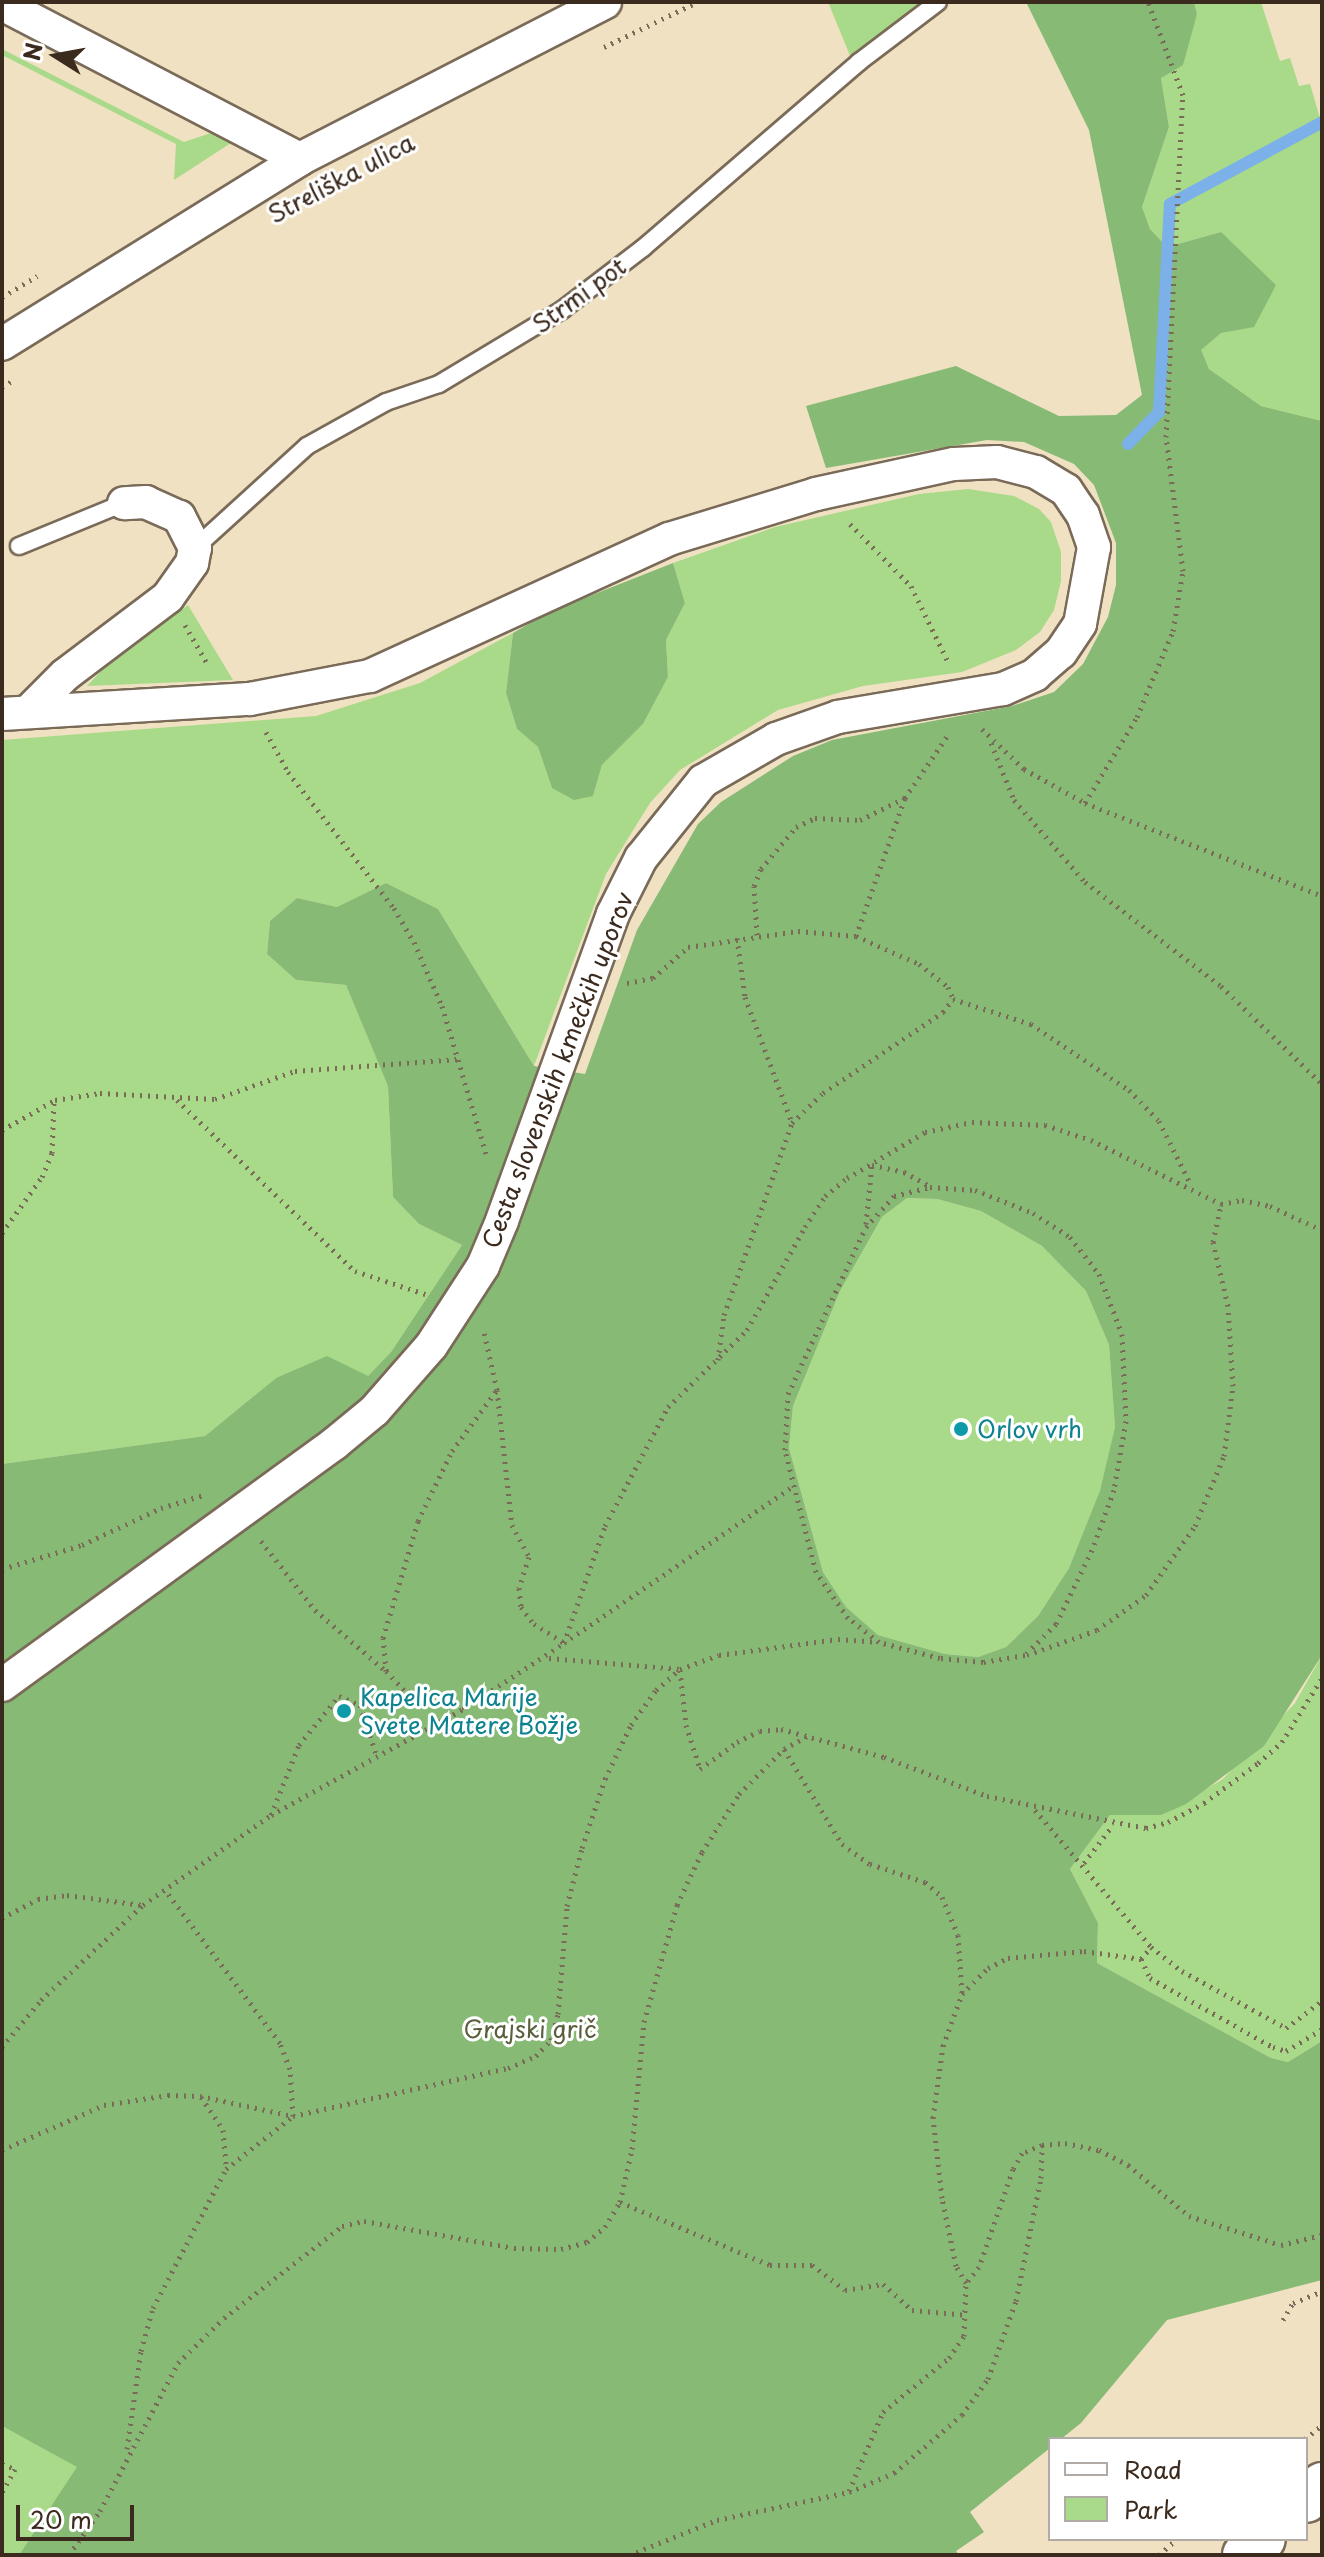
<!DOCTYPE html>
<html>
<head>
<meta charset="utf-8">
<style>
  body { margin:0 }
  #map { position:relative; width:1324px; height:2557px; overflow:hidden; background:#f0e1c3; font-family:"Playpen Sans",sans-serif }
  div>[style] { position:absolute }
  .green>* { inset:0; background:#a8da89 }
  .forest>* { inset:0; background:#86ba75 }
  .stream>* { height:12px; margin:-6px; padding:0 6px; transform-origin:6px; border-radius:6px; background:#7bb0e9 }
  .path>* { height:5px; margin-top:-2.5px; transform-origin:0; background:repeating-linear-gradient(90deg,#7a6a58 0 2px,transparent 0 8px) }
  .roads { filter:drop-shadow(2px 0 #7a6a58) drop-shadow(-2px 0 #7a6a58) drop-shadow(0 2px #7a6a58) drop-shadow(0 -2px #7a6a58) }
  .lane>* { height:16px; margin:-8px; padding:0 8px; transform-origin:8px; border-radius:8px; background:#fff }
  .street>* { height:32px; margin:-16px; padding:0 16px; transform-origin:16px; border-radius:16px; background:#fff }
  .primary>* { height:44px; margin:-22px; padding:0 22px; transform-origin:22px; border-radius:22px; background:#fff }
  .dots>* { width:22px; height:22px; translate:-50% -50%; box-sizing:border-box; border:4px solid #fff; border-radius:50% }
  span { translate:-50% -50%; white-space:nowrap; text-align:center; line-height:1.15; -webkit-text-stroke:6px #fff; paint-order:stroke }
  .street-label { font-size:24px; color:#3b2a1e }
  .culture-label { font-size:24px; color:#0d838f }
  .left { translate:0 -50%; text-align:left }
  .park-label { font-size:24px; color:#5c5f3e }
  .frame { position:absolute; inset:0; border:4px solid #3b2a1e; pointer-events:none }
  .legend { position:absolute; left:1048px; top:2437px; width:260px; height:104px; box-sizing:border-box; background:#fff; border:2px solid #b1aaa5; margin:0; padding:10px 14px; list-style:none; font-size:24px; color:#3b2a1e }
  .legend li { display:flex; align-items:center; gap:16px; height:40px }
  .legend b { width:40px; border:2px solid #b1aaa5 }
  .north { position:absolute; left:16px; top:16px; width:80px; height:80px; -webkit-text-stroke:6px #fff; paint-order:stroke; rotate:281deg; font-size:22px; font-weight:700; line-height:32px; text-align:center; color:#3b2a1e }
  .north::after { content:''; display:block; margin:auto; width:28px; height:36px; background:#3b2a1e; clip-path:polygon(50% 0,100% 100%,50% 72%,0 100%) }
  .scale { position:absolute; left:16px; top:2505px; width:118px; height:36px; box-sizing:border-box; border:4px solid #3b2a1e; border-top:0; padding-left:10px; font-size:24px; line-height:28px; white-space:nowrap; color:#3b2a1e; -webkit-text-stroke:6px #fff; paint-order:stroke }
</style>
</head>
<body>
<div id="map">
  <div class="green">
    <i style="clip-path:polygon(828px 2px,921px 2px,851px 58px)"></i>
    <i style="clip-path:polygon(1194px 2px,1261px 2px,1280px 61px,1290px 58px,1299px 86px,1310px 84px,1322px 125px,1322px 421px,1261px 406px,1209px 369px,1200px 350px,1221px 333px,1254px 326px,1221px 232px,1167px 247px,1150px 229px,1142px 207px,1169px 127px,1161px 78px,1197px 14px)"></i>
    <i style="clip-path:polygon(2px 49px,184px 142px,223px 129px,231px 143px,174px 180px,176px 144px,2px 55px)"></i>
    <i style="clip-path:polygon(968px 489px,1014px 496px,1039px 509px,1051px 522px,1061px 552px,1061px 581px,1054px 610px,1040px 632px,1016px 650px,962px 672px,863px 686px,778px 710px,680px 770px,650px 803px,606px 874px,534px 1066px,438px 909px,386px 883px,337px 907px,297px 898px,270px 921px,267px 954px,296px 980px,346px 985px,388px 1085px,393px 1197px,419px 1224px,462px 1245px,391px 1352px,368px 1376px,276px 1378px,205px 1436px,2px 1464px,2px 740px,316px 716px,420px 683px,513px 633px,506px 693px,517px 729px,538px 747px,552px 788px,593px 796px,602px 765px,643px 724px,668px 677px,666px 640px,685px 603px,673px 563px,775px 527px,919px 494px)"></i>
    <i style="clip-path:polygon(188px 605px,233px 680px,87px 686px,103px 669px)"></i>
    <i style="clip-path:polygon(907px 1198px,937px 1199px,981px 1211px,1042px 1246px,1086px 1291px,1109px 1345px,1115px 1427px,1101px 1491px,1069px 1568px,1038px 1616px,1006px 1647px,978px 1657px,945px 1654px,878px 1635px,846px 1607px,823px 1572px,789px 1448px,793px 1406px,840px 1291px,882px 1217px)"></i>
    <i style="clip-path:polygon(1322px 1655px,1322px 2041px,1288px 2062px,1271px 2058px,1097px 1963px,1098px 1923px,1070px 1869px,1110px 1815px,1161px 1815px,1223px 1779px,1295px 1703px)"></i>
    <i style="clip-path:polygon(2px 2426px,78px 2467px,19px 2555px,2px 2555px)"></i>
  </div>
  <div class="forest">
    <i style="clip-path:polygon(evenodd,1026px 2px,1194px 2px,1197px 14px,1183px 65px,1161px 78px,1169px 127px,1142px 207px,1150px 229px,1167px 247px,1221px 232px,1276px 285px,1254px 327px,1221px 333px,1201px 350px,1209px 369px,1261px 406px,1322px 421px,1322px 1655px,1264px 1746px,1186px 1804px,1161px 1815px,1110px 1815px,1070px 1869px,1098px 1923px,1097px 1963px,1271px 2058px,1288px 2062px,1322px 2041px,1322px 2280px,1167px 2320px,1081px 2423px,1061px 2439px,1050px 2439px,1050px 2448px,970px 2512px,984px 2532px,956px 2551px,959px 2555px,19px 2555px,77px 2467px,2px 2426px,2px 1464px,205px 1436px,276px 1378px,327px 1356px,368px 1376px,391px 1352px,462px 1245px,419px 1224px,393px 1197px,388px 1086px,346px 985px,296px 980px,267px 954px,270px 921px,297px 898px,337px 907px,386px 883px,438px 909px,534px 1066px,585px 1074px,637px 930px,698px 824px,721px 802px,793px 756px,832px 740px,1012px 706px,1054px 692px,1083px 664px,1108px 617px,1116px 585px,1116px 543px,1094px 485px,1074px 464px,1024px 442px,987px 440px,826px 468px,806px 406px,956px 366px,1059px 416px,1116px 415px,1142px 395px,1089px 130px,1026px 2px,907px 1198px,937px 1199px,981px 1211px,1042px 1246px,1086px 1291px,1109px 1345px,1115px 1427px,1100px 1491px,1069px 1568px,1038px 1616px,1006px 1647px,978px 1657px,945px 1654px,878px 1635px,846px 1607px,823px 1572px,789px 1448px,793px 1406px,840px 1291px,882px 1217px,907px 1198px)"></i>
    <i style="clip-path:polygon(673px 563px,685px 603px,666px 640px,668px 677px,643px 724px,602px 765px,593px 796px,574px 800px,552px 788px,538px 747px,517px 729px,506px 693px,513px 633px,549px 612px)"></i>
  </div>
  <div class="stream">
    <i style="left:1128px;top:444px;width:45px;rotate:-45.9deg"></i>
    <i style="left:1159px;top:412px;width:208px;rotate:-87deg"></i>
    <i style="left:1170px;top:204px;width:173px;rotate:-28.3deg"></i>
  </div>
  <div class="path">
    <i style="left:604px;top:47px;width:103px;rotate:-25.8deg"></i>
    <i style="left:2px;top:297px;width:41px;rotate:-31deg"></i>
    <i style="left:2px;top:387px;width:15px;rotate:-32deg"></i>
    <i style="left:850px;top:524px;width:87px;rotate:45.5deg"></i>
    <i style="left:911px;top:586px;width:87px;rotate:64deg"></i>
    <i style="left:185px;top:625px;width:46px;rotate:60.1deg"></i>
    <i style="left:982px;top:729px;width:58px;rotate:43.6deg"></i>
    <i style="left:1024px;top:769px;width:70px;rotate:29.1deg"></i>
    <i style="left:1085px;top:803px;width:255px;rotate:21.4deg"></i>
    <i style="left:266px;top:732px;width:46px;rotate:61.2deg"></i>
    <i style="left:288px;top:772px;width:172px;rotate:52.1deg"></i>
    <i style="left:394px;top:908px;width:39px;rotate:60deg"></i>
    <i style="left:414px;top:942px;width:70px;rotate:66.4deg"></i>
    <i style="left:442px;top:1006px;width:154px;rotate:73.4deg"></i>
    <i style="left:991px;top:743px;width:61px;rotate:68deg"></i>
    <i style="left:1014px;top:800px;width:108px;rotate:49.1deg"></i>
    <i style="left:1085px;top:882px;width:171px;rotate:37.4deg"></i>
    <i style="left:1221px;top:986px;width:141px;rotate:44.1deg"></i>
    <i style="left:1085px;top:803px;width:100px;rotate:-58.8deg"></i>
    <i style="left:1137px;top:717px;width:93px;rotate:-67.3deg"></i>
    <i style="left:1173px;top:631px;width:61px;rotate:-80.5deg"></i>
    <i style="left:1183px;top:571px;width:135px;rotate:-97.2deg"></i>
    <i style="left:1166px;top:437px;width:342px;rotate:-87.2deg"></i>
    <i style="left:1183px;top:95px;width:99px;rotate:-110.6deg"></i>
    <i style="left:757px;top:935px;width:49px;rotate:-93.5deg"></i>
    <i style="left:754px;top:886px;width:18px;rotate:-68deg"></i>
    <i style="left:761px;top:869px;width:55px;rotate:-50.2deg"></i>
    <i style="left:796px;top:827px;width:21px;rotate:-25deg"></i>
    <i style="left:815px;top:818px;width:45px;rotate:2.5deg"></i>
    <i style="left:860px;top:820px;width:50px;rotate:-26.1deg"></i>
    <i style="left:856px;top:936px;width:146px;rotate:-70.5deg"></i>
    <i style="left:905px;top:798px;width:76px;rotate:-55.7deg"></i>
    <i style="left:737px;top:938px;width:60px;rotate:82.3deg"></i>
    <i style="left:745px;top:997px;width:134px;rotate:69.5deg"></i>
    <i style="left:627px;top:983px;width:26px;rotate:-11deg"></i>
    <i style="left:653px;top:978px;width:47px;rotate:-41.5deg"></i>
    <i style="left:688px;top:947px;width:111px;rotate:-8.3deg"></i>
    <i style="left:798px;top:931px;width:58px;rotate:4.9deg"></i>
    <i style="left:856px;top:936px;width:69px;rotate:24deg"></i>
    <i style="left:919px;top:964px;width:37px;rotate:38deg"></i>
    <i style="left:948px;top:987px;width:13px;rotate:67deg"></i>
    <i style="left:953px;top:999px;width:82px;rotate:17.8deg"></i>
    <i style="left:1031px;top:1024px;width:118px;rotate:34deg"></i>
    <i style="left:1129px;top:1090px;width:43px;rotate:45.9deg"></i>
    <i style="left:1159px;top:1121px;width:72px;rotate:63.4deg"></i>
    <i style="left:177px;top:1100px;width:247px;rotate:43.9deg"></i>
    <i style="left:355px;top:1271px;width:74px;rotate:18.2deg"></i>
    <i style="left:2px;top:1130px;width:61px;rotate:-29.5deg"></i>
    <i style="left:55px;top:1100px;width:46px;rotate:-8.8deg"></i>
    <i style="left:100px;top:1093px;width:115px;rotate:3deg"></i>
    <i style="left:215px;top:1099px;width:85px;rotate:-19.3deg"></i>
    <i style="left:295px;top:1071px;width:164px;rotate:-4.2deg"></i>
    <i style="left:930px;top:1187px;width:45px;rotate:3.8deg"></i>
    <i style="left:975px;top:1190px;width:62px;rotate:21.6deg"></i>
    <i style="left:1033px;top:1213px;width:44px;rotate:33deg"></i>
    <i style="left:1070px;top:1237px;width:47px;rotate:51.9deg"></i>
    <i style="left:1099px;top:1274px;width:64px;rotate:69deg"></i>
    <i style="left:1122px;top:1334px;width:87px;rotate:87.4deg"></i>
    <i style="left:1126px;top:1421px;width:70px;rotate:99.9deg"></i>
    <i style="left:1114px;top:1490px;width:64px;rotate:110.1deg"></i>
    <i style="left:1092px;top:1550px;width:82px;rotate:115.9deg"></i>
    <i style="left:1056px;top:1624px;width:44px;rotate:135deg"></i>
    <i style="left:1025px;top:1655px;width:43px;rotate:170.5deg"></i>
    <i style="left:983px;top:1662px;width:43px;rotate:-174.7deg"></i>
    <i style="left:940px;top:1658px;width:63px;rotate:-165.3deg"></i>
    <i style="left:879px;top:1642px;width:39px;rotate:-142deg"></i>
    <i style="left:848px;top:1618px;width:56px;rotate:-124.8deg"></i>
    <i style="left:816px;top:1572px;width:126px;rotate:-104.3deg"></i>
    <i style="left:785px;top:1450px;width:56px;rotate:-86.9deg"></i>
    <i style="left:788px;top:1394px;width:184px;rotate:-65deg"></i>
    <i style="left:866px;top:1227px;width:42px;rotate:-47.9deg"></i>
    <i style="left:894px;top:1196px;width:37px;rotate:-14deg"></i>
    <i style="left:866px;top:1224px;width:59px;rotate:-84.2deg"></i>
    <i style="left:872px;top:1165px;width:33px;rotate:12deg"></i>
    <i style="left:904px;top:1172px;width:29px;rotate:29deg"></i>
    <i style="left:2px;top:1233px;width:69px;rotate:-54.5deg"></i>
    <i style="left:42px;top:1177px;width:26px;rotate:-67deg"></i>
    <i style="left:52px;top:1153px;width:52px;rotate:-87.8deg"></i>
    <i style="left:718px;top:1360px;width:45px;rotate:-82.4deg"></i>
    <i style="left:724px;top:1315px;width:204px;rotate:-70.5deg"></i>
    <i style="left:792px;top:1123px;width:43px;rotate:-44.1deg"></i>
    <i style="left:823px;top:1093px;width:145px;rotate:-34deg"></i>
    <i style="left:943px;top:1012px;width:16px;rotate:-52deg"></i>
    <i style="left:497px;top:1390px;width:136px;rotate:83.7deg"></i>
    <i style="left:512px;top:1525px;width:36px;rotate:62deg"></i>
    <i style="left:529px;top:1557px;width:33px;rotate:108deg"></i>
    <i style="left:519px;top:1588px;width:19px;rotate:84deg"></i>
    <i style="left:521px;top:1607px;width:21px;rotate:53deg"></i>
    <i style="left:534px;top:1624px;width:36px;rotate:32deg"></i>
    <i style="left:564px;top:1643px;width:276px;rotate:-34.4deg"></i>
    <i style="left:261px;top:1541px;width:88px;rotate:52deg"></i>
    <i style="left:315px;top:1610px;width:94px;rotate:40.7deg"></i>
    <i style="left:2px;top:1569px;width:84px;rotate:-16.7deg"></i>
    <i style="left:82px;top:1545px;width:87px;rotate:-25.1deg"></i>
    <i style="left:161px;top:1508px;width:44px;rotate:-17.2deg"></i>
    <i style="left:1027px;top:1655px;width:74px;rotate:-19.7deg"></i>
    <i style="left:1097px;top:1630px;width:60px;rotate:-35.5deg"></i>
    <i style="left:1146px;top:1595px;width:85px;rotate:-54.6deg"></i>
    <i style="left:1195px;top:1526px;width:76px;rotate:-67.5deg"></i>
    <i style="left:1224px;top:1456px;width:71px;rotate:-82.7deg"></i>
    <i style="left:1233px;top:1386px;width:80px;rotate:-93.6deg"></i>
    <i style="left:1228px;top:1306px;width:66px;rotate:-103.2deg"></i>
    <i style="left:1213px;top:1242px;width:39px;rotate:-78deg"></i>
    <i style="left:549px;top:1658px;width:130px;rotate:4.8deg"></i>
    <i style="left:680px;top:1670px;width:55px;rotate:83.8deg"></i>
    <i style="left:686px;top:1725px;width:46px;rotate:72.3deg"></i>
    <i style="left:700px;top:1769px;width:46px;rotate:-36.1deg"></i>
    <i style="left:737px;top:1742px;width:25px;rotate:-26deg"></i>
    <i style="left:760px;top:1731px;width:21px;rotate:-5deg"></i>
    <i style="left:781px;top:1729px;width:107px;rotate:15.2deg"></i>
    <i style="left:884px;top:1757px;width:110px;rotate:20.7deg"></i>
    <i style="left:987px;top:1796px;width:162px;rotate:11.4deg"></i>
    <i style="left:1146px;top:1828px;width:23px;rotate:-15deg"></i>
    <i style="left:1168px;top:1822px;width:41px;rotate:-27.8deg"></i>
    <i style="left:1204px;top:1803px;width:67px;rotate:-36.5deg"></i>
    <i style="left:1258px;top:1763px;width:32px;rotate:-41deg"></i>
    <i style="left:1282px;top:1742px;width:75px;rotate:-58deg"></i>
    <i style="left:360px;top:1705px;width:46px;rotate:-18.8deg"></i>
    <i style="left:464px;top:1708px;width:63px;rotate:-163.3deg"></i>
    <i style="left:404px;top:1690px;width:26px;rotate:-133deg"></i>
    <i style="left:386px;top:1671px;width:33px;rotate:-95deg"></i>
    <i style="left:383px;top:1638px;width:122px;rotate:-73.3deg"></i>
    <i style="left:418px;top:1521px;width:78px;rotate:-64.1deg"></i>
    <i style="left:452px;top:1451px;width:76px;rotate:-53.6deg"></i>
    <i style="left:497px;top:1390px;width:59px;rotate:-102.6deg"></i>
    <i style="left:784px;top:1749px;width:111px;rotate:58.6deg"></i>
    <i style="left:842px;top:1844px;width:34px;rotate:36deg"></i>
    <i style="left:870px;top:1864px;width:58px;rotate:18.1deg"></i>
    <i style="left:925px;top:1882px;width:23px;rotate:41deg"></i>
    <i style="left:942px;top:1897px;width:41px;rotate:67.2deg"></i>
    <i style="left:958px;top:1935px;width:58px;rotate:86.1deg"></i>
    <i style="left:1035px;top:1810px;width:180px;rotate:49.7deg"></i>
    <i style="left:1151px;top:1947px;width:39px;rotate:38deg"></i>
    <i style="left:1182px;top:1971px;width:119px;rotate:28.7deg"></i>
    <i style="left:1286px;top:2028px;width:45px;rotate:-36.9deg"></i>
    <i style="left:271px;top:1815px;width:75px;rotate:-68.2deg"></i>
    <i style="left:299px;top:1745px;width:63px;rotate:-50.8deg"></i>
    <i style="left:339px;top:1696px;width:23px;rotate:23deg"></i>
    <i style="left:360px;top:1705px;width:55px;rotate:71.9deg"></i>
    <i style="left:1084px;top:1863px;width:48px;rotate:-52.7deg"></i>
    <i style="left:2px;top:1918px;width:41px;rotate:-27.8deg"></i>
    <i style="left:38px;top:1899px;width:29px;rotate:-8deg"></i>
    <i style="left:67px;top:1895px;width:76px;rotate:7.6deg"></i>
    <i style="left:1141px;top:1959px;width:21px;rotate:65deg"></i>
    <i style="left:1150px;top:1978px;width:141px;rotate:29.3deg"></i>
    <i style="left:1273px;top:2047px;width:14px;rotate:17deg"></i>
    <i style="left:1286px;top:2051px;width:42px;rotate:-31.4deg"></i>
    <i style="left:2px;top:2047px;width:61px;rotate:-50.3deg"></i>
    <i style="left:41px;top:2000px;width:139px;rotate:-43deg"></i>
    <i style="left:143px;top:1905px;width:156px;rotate:-35.1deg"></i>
    <i style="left:271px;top:1815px;width:222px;rotate:-28.9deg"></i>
    <i style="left:465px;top:1708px;width:118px;rotate:-33.3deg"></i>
    <i style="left:564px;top:1643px;width:124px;rotate:-70.7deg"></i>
    <i style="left:605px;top:1526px;width:135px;rotate:-62.1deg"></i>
    <i style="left:668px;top:1407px;width:110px;rotate:-44.3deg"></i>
    <i style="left:747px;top:1330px;width:118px;rotate:-60.6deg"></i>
    <i style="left:805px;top:1227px;width:37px;rotate:-57deg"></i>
    <i style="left:825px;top:1196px;width:28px;rotate:-39deg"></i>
    <i style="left:847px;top:1178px;width:91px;rotate:-30.5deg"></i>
    <i style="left:925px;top:1132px;width:48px;rotate:-12deg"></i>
    <i style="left:972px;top:1122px;width:73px;rotate:2.4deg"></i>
    <i style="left:1045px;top:1125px;width:48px;rotate:18.1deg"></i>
    <i style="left:1091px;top:1140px;width:145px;rotate:26.2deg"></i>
    <i style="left:1221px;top:1204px;width:21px;rotate:-11deg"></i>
    <i style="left:1242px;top:1200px;width:29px;rotate:12deg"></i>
    <i style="left:1270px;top:1206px;width:57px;rotate:24.8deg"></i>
    <i style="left:201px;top:2097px;width:40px;rotate:56deg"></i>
    <i style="left:223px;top:2130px;width:38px;rotate:85deg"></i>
    <i style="left:1042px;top:2145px;width:23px;rotate:-5deg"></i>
    <i style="left:1065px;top:2143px;width:35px;rotate:12deg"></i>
    <i style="left:1099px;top:2150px;width:33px;rotate:27deg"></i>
    <i style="left:1128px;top:2165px;width:80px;rotate:39.9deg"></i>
    <i style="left:1189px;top:2216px;width:96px;rotate:17.5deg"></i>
    <i style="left:1281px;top:2245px;width:42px;rotate:-13.7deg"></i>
    <i style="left:2px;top:2150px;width:111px;rotate:-23.8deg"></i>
    <i style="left:104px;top:2105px;width:65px;rotate:-8.9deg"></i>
    <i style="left:168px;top:2095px;width:32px;rotate:2deg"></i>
    <i style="left:200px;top:2096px;width:95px;rotate:12.1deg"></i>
    <i style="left:293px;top:2116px;width:220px;rotate:-12.6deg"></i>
    <i style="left:508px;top:2068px;width:30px;rotate:-23deg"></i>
    <i style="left:536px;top:2056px;width:22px;rotate:-47deg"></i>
    <i style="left:551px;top:2040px;width:27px;rotate:-75deg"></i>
    <i style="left:558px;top:2014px;width:108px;rotate:-85.2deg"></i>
    <i style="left:567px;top:1906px;width:60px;rotate:-75.5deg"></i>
    <i style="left:582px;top:1848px;width:73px;rotate:-71.6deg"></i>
    <i style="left:605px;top:1779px;width:60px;rotate:-64.3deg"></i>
    <i style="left:631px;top:1725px;width:43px;rotate:-54.5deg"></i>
    <i style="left:656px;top:1690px;width:32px;rotate:-41deg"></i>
    <i style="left:680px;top:1669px;width:41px;rotate:-19.7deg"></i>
    <i style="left:719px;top:1655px;width:120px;rotate:-7.7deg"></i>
    <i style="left:838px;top:1639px;width:39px;rotate:4deg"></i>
    <i style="left:620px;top:2202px;width:163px;rotate:22.8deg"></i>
    <i style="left:770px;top:2265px;width:42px"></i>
    <i style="left:812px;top:2265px;width:41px;rotate:37.1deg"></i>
    <i style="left:845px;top:2290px;width:38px;rotate:-9deg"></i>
    <i style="left:883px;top:2284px;width:39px;rotate:42deg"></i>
    <i style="left:912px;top:2310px;width:56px;rotate:5.1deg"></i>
    <i style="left:1283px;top:2320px;width:20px;rotate:-60deg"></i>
    <i style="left:1293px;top:2303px;width:31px;rotate:-22deg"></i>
    <i style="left:1305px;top:2439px;width:22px;rotate:-39deg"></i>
    <i style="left:127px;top:2449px;width:99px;rotate:-81.9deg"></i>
    <i style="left:141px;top:2351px;width:45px;rotate:-74.4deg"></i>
    <i style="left:153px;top:2308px;width:157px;rotate:-62.3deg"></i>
    <i style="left:226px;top:2169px;width:85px;rotate:-38.3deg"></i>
    <i style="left:293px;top:2116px;width:47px;rotate:-93.7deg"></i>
    <i style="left:290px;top:2069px;width:28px;rotate:-111deg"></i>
    <i style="left:280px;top:2043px;width:190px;rotate:-126.9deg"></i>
    <i style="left:2px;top:2464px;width:14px;rotate:21deg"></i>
    <i style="left:15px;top:2469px;width:26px;rotate:119deg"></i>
    <i style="left:849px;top:2491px;width:86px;rotate:-66.7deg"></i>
    <i style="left:883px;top:2412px;width:85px;rotate:-39.3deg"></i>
    <i style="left:949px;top:2358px;width:27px;rotate:-56deg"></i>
    <i style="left:964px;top:2336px;width:53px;rotate:-87.8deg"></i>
    <i style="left:69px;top:2555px;width:54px;rotate:-54.8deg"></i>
    <i style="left:100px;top:2511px;width:167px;rotate:-62.2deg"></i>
    <i style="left:178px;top:2363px;width:64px;rotate:-44.4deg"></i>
    <i style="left:224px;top:2318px;width:150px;rotate:-37.9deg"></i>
    <i style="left:342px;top:2226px;width:23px;rotate:-13deg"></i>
    <i style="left:364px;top:2221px;width:152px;rotate:10.2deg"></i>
    <i style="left:514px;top:2248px;width:47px;rotate:1.2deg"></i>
    <i style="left:561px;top:2249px;width:27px;rotate:-15deg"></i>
    <i style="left:587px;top:2242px;width:23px;rotate:-40deg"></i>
    <i style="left:605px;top:2227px;width:29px;rotate:-59deg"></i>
    <i style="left:620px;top:2202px;width:54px;rotate:-77.2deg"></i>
    <i style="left:632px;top:2149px;width:128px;rotate:-84.6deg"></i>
    <i style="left:644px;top:2022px;width:122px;rotate:-74.2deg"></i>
    <i style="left:677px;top:1905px;width:59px;rotate:-64.7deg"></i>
    <i style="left:702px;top:1852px;width:69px;rotate:-57.5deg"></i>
    <i style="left:739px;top:1794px;width:64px;rotate:-45deg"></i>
    <i style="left:784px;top:1749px;width:26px;rotate:-29deg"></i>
    <i style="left:629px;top:2555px;width:95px;rotate:-21.7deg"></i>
    <i style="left:717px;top:2520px;width:135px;rotate:-12deg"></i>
    <i style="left:849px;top:2492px;width:49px;rotate:-22.9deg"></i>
    <i style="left:894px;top:2473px;width:89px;rotate:-40.5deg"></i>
    <i style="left:962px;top:2415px;width:44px;rotate:-54.2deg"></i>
    <i style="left:988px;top:2379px;width:83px;rotate:-70.3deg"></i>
    <i style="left:1016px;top:2301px;width:126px;rotate:-78.5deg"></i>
    <i style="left:1041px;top:2178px;width:33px;rotate:-88deg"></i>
    <i style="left:1042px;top:2145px;width:22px;rotate:158deg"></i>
    <i style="left:1022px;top:2153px;width:18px;rotate:119deg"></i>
    <i style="left:1013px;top:2169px;width:104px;rotate:109.1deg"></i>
    <i style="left:979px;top:2267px;width:21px;rotate:129deg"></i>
    <i style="left:966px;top:2283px;width:20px;rotate:-120deg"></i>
    <i style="left:956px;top:2266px;width:69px;rotate:-101.6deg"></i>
    <i style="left:942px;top:2198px;width:81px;rotate:-96.4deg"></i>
    <i style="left:933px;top:2118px;width:73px;rotate:-82.1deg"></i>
    <i style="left:943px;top:2046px;width:55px;rotate:-69.9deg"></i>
    <i style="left:962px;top:1994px;width:37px;rotate:-45deg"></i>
    <i style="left:988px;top:1968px;width:22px;rotate:-27deg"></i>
    <i style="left:1008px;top:1958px;width:76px;rotate:-5.3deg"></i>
    <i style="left:1084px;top:1951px;width:58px;rotate:8deg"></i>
    <i style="left:1141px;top:1959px;width:16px;rotate:-50deg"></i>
    <i style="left:1159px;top:2555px;width:24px;rotate:-42deg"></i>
  </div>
  <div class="roads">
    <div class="lane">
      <i style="left:19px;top:546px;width:113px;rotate:-22.3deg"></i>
      <i style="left:195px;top:548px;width:151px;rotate:-42.3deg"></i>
      <i style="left:307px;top:446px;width:90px;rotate:-29.1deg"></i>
      <i style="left:386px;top:402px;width:56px;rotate:-18.8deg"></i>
      <i style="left:439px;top:384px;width:144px;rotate:-31deg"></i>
      <i style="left:562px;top:310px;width:102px;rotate:-37.4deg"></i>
      <i style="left:643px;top:248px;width:285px;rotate:-40.7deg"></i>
      <i style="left:859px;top:62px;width:99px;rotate:-37.2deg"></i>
    </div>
    <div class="street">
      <i style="left:2px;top:4px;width:336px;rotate:27.5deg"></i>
      <i style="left:2px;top:344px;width:351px;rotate:-31.8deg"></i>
      <i style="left:300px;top:159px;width:343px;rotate:-27.2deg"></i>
      <i style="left:29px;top:711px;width:51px;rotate:-45deg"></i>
      <i style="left:65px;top:675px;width:129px;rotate:-37.1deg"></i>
      <i style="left:168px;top:597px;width:42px;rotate:-54.8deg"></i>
      <i style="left:192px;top:563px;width:15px;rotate:-79deg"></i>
      <i style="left:195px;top:548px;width:35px;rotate:-117deg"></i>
      <i style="left:179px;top:517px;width:36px;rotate:-156deg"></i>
      <i style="left:146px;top:502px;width:22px;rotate:177deg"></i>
      <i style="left:2px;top:714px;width:248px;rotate:-3.5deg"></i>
      <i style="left:250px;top:699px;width:122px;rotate:-10.9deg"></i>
      <i style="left:370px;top:676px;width:329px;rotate:-24.6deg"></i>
      <i style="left:669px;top:539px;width:154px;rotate:-17deg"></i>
      <i style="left:816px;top:494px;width:141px;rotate:-12.3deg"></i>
      <i style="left:954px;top:464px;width:43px;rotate:-2.7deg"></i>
      <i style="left:997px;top:462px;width:40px;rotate:14.4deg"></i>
      <i style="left:1036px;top:472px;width:35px;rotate:31deg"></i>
      <i style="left:1066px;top:490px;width:30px;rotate:56deg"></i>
      <i style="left:1083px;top:515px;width:34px;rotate:71deg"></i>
      <i style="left:1094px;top:547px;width:78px;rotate:100.3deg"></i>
      <i style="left:1080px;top:624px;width:34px;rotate:124deg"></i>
      <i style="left:1061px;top:652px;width:35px;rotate:139deg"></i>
      <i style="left:1035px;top:675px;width:35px;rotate:156deg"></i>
      <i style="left:1003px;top:689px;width:167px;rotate:170.4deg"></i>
      <i style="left:838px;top:717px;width:66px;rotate:160.5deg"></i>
      <i style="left:776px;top:739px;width:84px;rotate:150.1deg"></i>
      <i style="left:703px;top:781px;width:99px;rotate:128.8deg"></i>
      <i style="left:641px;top:858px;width:63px;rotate:116.6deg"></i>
      <i style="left:613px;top:914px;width:326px;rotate:109.9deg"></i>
      <i style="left:502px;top:1221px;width:49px;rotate:112.9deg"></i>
      <i style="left:483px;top:1266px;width:95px;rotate:123deg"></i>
      <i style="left:431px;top:1346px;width:86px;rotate:131.2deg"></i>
      <i style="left:374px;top:1411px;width:52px;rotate:140.5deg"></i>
      <i style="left:334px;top:1444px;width:410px;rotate:144deg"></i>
    </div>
    <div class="primary">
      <i style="left:1306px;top:2500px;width:22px;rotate:-43deg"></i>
      <i style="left:1245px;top:2555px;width:24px;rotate:-42deg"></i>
    </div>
  </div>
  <div class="dots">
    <i style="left:961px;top:1429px;background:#0f9aa8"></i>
    <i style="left:344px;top:1711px;background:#0f9aa8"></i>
  </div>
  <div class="street-label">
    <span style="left:341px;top:178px;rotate:-28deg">Streliška ulica</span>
    <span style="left:579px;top:295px;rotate:-36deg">Strmi pot</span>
    <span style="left:557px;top:1070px;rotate:-69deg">Cesta slovenskih kmečkih uporov</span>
  </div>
  <div class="culture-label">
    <span class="left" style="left:977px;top:1429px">Orlov vrh</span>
    <span class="left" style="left:360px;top:1711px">Kapelica Marije<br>Svete Matere Božje</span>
  </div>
  <div class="park-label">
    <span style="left:530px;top:2029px">Grajski grič</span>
  </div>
  <div class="frame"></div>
  <ul class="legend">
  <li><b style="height:10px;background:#fff"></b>Road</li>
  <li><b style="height:22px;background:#a8da89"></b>Park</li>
  </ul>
  <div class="north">N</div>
  <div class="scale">20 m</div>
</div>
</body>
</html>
